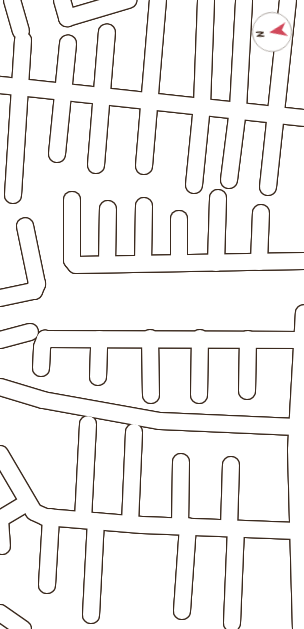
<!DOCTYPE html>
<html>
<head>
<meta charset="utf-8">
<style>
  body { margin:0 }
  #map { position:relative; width:304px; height:629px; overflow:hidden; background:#fff; font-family:Kalam,sans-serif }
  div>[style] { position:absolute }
  .roads { filter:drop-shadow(1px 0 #3b2a1e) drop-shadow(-1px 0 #3b2a1e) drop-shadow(0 1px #3b2a1e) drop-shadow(0 -1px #3b2a1e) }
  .minor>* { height:16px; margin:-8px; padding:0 8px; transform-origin:8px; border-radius:8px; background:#fff }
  span { translate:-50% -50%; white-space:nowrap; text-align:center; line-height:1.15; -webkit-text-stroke:4px #fff; paint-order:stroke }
  .north { position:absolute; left:252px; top:12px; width:40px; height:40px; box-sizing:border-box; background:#fff; border:1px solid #b1aaa5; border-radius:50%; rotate:259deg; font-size:11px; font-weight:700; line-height:16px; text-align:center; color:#3b2a1e }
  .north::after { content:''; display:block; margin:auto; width:14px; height:18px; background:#d1495b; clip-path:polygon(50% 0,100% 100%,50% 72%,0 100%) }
</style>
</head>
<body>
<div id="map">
  <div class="roads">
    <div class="minor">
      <i style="left:12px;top:0;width:32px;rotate:74deg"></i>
      <i style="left:62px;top:0;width:19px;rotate:74deg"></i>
      <i style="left:67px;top:18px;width:64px;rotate:-16.4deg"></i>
      <i style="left:0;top:85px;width:306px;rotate:6.2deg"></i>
      <i style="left:57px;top:154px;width:111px;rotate:-84.3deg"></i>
      <i style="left:96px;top:165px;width:133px;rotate:-85.3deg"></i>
      <i style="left:144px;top:166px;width:167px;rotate:-85.2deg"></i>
      <i style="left:229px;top:180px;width:72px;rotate:-82.8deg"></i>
      <i style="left:238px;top:109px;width:109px;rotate:-86.8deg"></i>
      <i style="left:194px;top:185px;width:80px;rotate:-84.3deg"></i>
      <i style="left:202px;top:105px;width:105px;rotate:-87.8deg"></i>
      <i style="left:268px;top:187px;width:188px;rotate:-83.9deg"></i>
      <i style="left:13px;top:195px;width:155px;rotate:-86.3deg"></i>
      <i style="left:72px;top:200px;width:60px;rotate:90deg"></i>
      <i style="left:72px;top:260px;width:6px;rotate:51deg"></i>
      <i style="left:76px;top:265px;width:228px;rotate:-1deg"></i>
      <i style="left:259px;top:262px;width:49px;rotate:-87.7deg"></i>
      <i style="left:143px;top:263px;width:57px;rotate:-89deg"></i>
      <i style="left:179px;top:263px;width:44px;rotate:-90deg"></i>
      <i style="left:216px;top:263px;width:65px;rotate:-88.2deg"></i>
      <i style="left:107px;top:264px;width:55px;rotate:-89deg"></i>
      <i style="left:0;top:298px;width:35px;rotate:-12deg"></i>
      <i style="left:34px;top:291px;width:8px;rotate:-67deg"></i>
      <i style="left:37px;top:284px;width:59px;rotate:-101.7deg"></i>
      <i style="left:150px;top:338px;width:57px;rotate:89deg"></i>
      <i style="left:0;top:340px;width:31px;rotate:-15deg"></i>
      <i style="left:41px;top:368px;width:21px;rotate:-87deg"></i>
      <i style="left:42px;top:347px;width:9px;rotate:-69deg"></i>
      <i style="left:45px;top:339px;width:257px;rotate:0.2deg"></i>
      <i style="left:98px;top:377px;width:38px;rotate:-88deg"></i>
      <i style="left:0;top:387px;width:45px;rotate:16.8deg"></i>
      <i style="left:43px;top:400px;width:119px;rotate:10.2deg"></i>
      <i style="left:160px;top:421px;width:137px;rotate:2.5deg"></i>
      <i style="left:247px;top:391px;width:52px;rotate:-88.9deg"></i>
      <i style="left:199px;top:395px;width:57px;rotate:-89deg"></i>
      <i style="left:0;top:454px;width:67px;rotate:59.6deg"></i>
      <i style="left:34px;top:512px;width:12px;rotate:24deg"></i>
      <i style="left:45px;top:517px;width:97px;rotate:4.7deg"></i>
      <i style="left:142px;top:525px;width:155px;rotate:2.2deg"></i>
      <i style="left:0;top:519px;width:31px;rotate:-31deg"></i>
      <i style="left:0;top:519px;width:27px;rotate:86deg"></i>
      <i style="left:83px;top:520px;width:96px;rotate:-87deg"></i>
      <i style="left:130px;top:524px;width:92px;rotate:-87.5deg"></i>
      <i style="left:180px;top:526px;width:64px;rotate:-89.1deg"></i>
      <i style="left:229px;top:528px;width:63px;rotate:-88.2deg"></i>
      <i style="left:47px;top:585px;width:68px;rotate:-86.6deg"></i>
      <i style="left:182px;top:611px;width:85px;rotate:-86deg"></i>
      <i style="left:0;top:613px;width:28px;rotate:35deg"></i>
      <i style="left:91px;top:615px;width:94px;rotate:-87deg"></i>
      <i style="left:232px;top:623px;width:94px;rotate:-87.6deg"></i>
      <i style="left:301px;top:629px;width:179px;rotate:-91.6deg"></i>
      <i style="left:296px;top:450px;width:137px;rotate:-86.7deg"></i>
    </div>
  </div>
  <div class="north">N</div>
</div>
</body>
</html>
